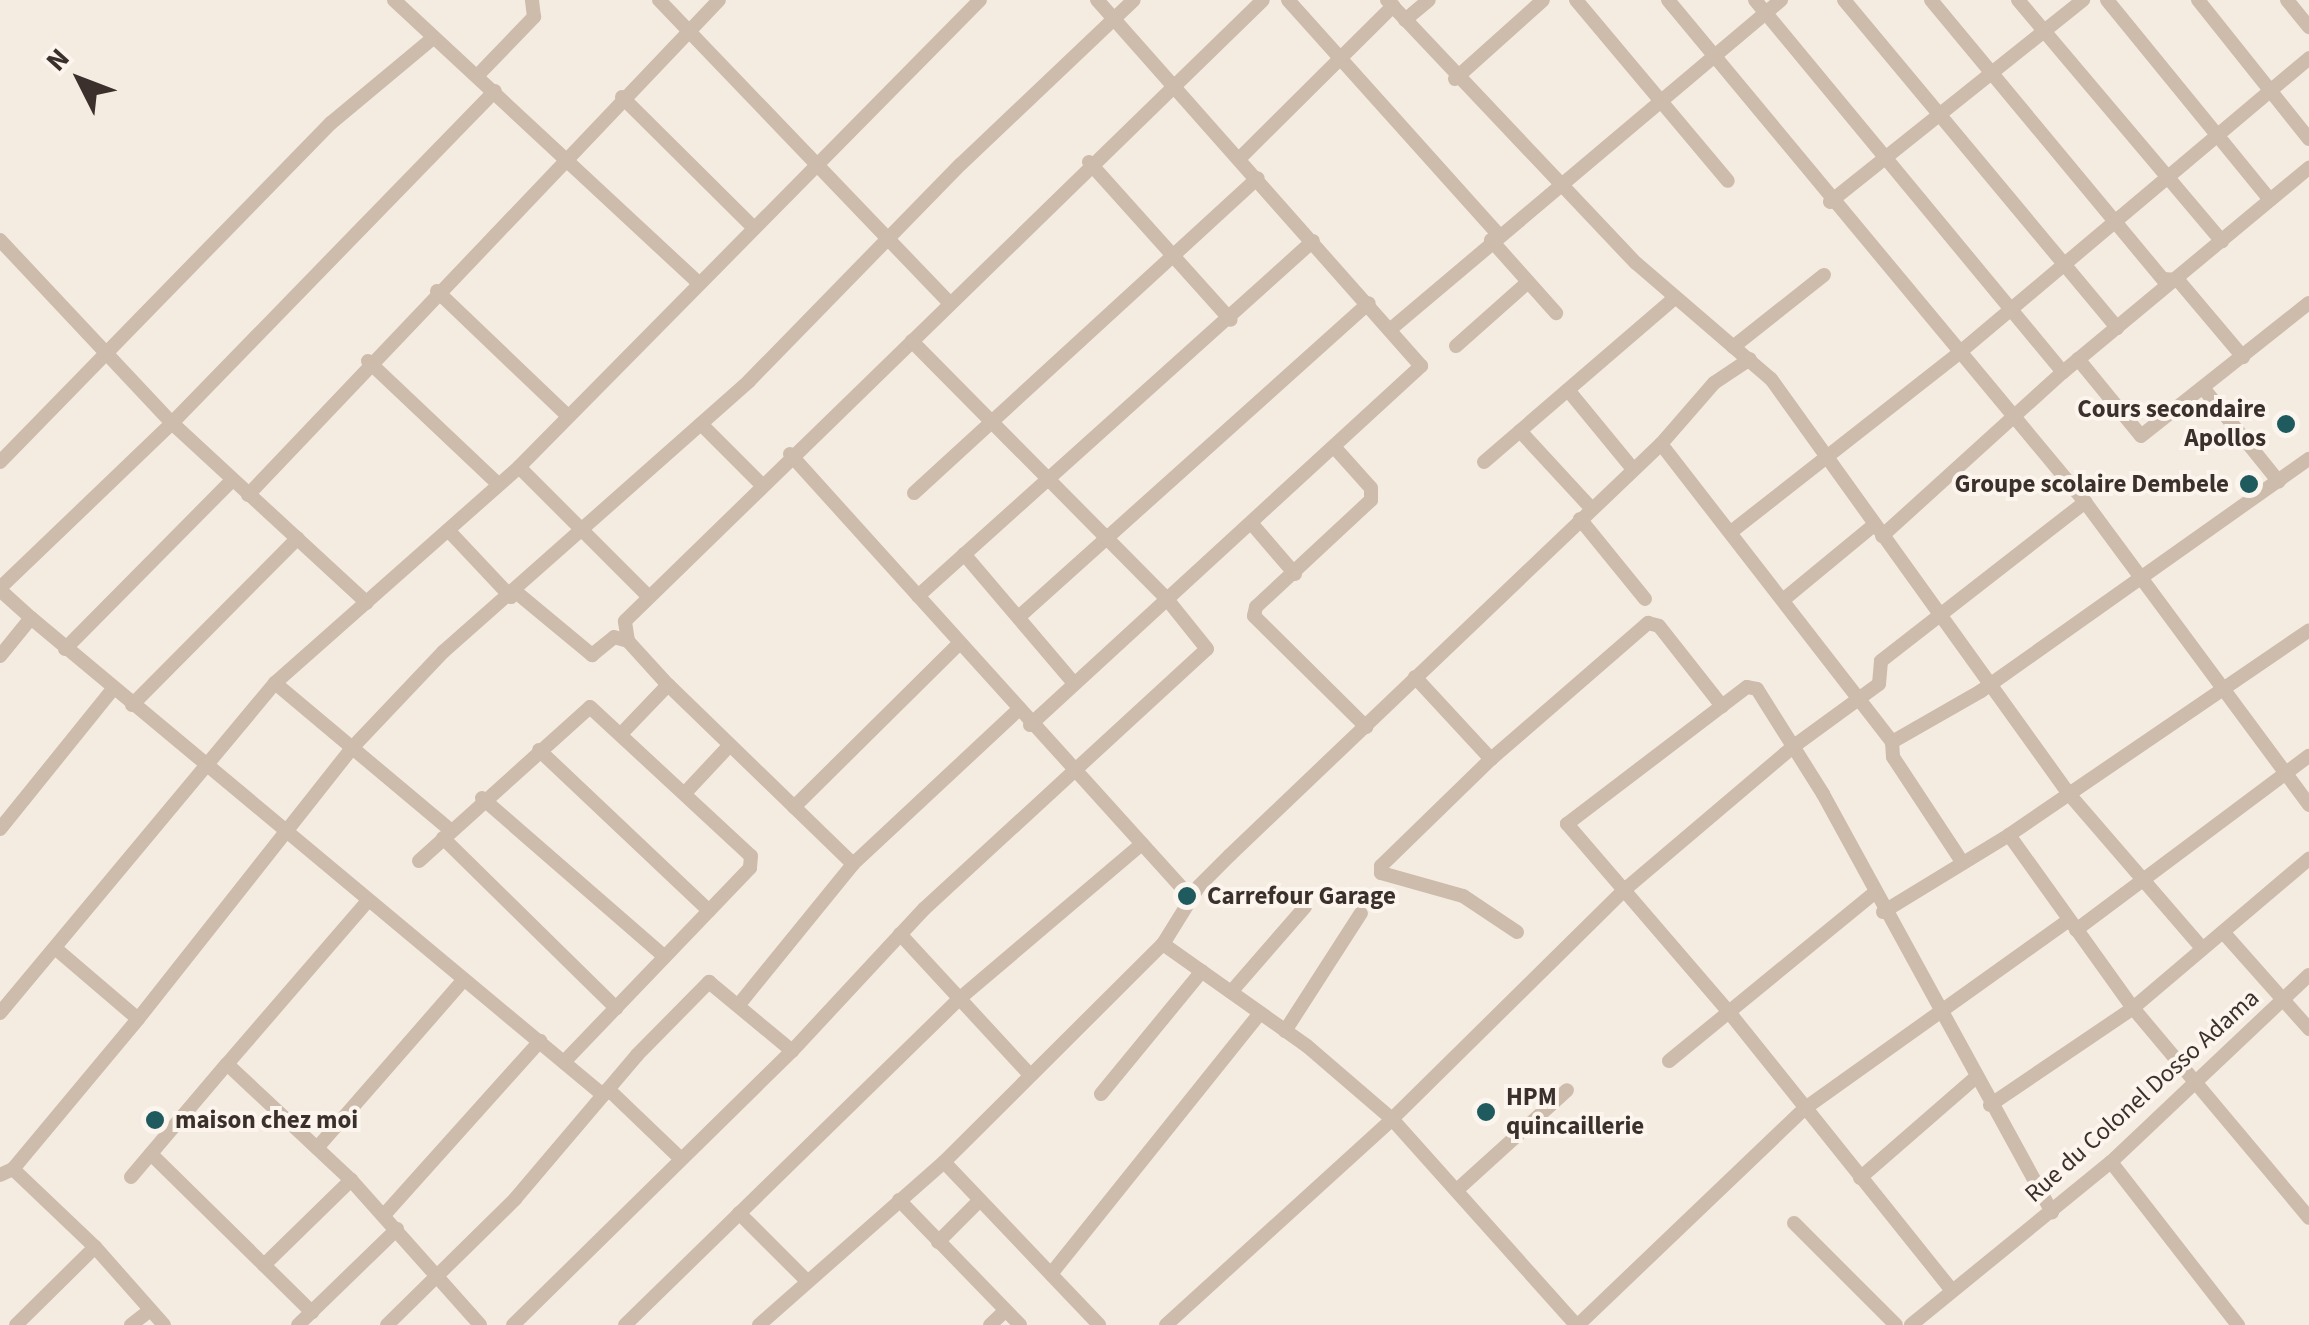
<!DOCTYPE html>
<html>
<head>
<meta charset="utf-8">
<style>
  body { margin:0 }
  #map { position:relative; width:2309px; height:1325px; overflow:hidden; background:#f4ebe1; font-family:"Source Sans 3",sans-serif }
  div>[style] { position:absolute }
  .minor>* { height:14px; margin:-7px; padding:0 7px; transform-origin:7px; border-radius:7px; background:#cdbbac }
  .dots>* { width:28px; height:28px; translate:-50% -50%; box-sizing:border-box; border:5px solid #fbf5ee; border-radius:50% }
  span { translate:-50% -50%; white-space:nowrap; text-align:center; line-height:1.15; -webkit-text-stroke:8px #fbf5ee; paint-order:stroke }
  .poi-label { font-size:25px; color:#3b302b; font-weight:700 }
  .right { translate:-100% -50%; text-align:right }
  .left { translate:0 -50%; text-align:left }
  .street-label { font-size:25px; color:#3b302b }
  .north { position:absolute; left:30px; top:30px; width:100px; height:100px; -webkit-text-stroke:8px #fbf5ee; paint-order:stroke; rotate:312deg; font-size:28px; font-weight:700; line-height:40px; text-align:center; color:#3b302b }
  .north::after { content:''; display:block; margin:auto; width:35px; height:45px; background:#3b302b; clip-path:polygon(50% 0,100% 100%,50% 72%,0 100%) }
</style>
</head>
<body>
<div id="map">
  <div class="minor">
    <i style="left:394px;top:0;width:416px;rotate:42.9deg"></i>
    <i style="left:659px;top:0;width:419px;rotate:46.2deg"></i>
    <i style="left:1288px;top:0;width:314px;rotate:48.1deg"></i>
    <i style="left:1387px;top:0;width:362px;rotate:46.6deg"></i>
    <i style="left:1636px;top:263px;width:178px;rotate:40.7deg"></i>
    <i style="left:1771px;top:379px;width:511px;rotate:54.32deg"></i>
    <i style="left:2069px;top:794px;width:203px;rotate:49.2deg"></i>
    <i style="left:1576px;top:0;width:236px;rotate:50deg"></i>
    <i style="left:1668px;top:0;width:653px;rotate:50.28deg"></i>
    <i style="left:2085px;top:502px;width:377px;rotate:53.5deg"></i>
    <i style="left:1755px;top:0;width:483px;rotate:50.4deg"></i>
    <i style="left:1844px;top:0;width:427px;rotate:50.2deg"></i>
    <i style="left:1931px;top:0;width:363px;rotate:50.3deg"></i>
    <i style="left:2163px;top:279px;width:15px;rotate:4deg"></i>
    <i style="left:2178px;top:280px;width:101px;rotate:49.8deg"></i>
    <i style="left:2018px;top:0;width:316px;rotate:49.8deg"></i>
    <i style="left:2107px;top:0;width:258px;rotate:50.8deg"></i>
    <i style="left:2198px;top:0;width:178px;rotate:51.4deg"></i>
    <i style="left:2287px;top:0;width:35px;rotate:51deg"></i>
    <i style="left:1405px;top:20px;width:31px;rotate:-40deg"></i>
    <i style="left:478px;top:75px;width:81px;rotate:-46deg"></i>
    <i style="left:534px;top:17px;width:17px;rotate:-97deg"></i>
    <i style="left:1455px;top:79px;width:118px;rotate:-41.9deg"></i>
    <i style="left:622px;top:97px;width:186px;rotate:44.8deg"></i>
    <i style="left:1240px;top:158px;width:216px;rotate:-44.8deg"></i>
    <i style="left:1089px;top:162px;width:212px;rotate:48.1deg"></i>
    <i style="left:1830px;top:202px;width:324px;rotate:-38.6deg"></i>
    <i style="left:0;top:240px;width:251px;rotate:46.8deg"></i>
    <i style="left:172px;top:423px;width:265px;rotate:42.7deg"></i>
    <i style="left:1491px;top:240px;width:98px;rotate:48.3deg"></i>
    <i style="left:437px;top:291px;width:181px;rotate:43.7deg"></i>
    <i style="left:1392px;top:328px;width:509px;rotate:-40.14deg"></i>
    <i style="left:1456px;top:346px;width:96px;rotate:-41.6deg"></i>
    <i style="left:1733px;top:347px;width:116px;rotate:-38.4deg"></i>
    <i style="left:2078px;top:359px;width:99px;rotate:50.7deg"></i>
    <i style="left:2141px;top:436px;width:214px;rotate:-38.4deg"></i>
    <i style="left:368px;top:361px;width:179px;rotate:43.4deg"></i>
    <i style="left:2204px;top:389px;width:119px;rotate:51.1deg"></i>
    <i style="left:1568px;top:390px;width:101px;rotate:50.6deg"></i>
    <i style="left:701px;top:424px;width:83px;rotate:45deg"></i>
    <i style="left:1520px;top:431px;width:105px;rotate:47.3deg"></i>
    <i style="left:1661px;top:444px;width:377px;rotate:52.2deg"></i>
    <i style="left:1892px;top:742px;width:103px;rotate:-29.8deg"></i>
    <i style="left:1981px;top:691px;width:402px;rotate:-35.3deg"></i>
    <i style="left:1336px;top:449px;width:52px;rotate:48.1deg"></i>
    <i style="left:1371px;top:488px;width:12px;rotate:90deg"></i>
    <i style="left:1371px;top:500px;width:157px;rotate:137.1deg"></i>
    <i style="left:1256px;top:607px;width:9px;rotate:103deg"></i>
    <i style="left:1254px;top:616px;width:158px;rotate:44.7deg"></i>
    <i style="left:790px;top:454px;width:598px;rotate:47.91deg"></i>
    <i style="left:0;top:462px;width:474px;rotate:-45.7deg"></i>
    <i style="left:331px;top:123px;width:133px;rotate:-39.8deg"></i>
    <i style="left:1484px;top:462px;width:252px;rotate:-40.7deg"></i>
    <i style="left:519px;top:467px;width:181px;rotate:45deg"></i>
    <i style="left:914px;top:493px;width:466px;rotate:-42.5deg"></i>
    <i style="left:248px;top:495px;width:683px;rotate:-46.42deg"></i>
    <i style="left:1580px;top:519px;width:103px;rotate:50.9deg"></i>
    <i style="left:1252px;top:524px;width:66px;rotate:49.3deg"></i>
    <i style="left:448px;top:530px;width:92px;rotate:46.8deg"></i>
    <i style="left:1731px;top:532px;width:290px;rotate:-38.1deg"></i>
    <i style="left:1959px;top:353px;width:458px;rotate:-40.1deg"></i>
    <i style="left:1882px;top:536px;width:244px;rotate:-42.2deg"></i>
    <i style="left:2063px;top:372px;width:320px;rotate:-39.7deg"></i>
    <i style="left:964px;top:554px;width:168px;rotate:49.6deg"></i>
    <i style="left:0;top:588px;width:238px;rotate:-43.8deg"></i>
    <i style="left:172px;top:423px;width:463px;rotate:-45.8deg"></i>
    <i style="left:0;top:590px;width:42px;rotate:42.1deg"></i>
    <i style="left:516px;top:592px;width:99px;rotate:39.7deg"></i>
    <i style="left:592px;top:655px;width:28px;rotate:-39deg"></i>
    <i style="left:614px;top:637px;width:15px;rotate:16deg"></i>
    <i style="left:918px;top:596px;width:531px;rotate:-41.95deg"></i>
    <i style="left:1783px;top:600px;width:118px;rotate:-39.5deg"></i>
    <i style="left:1021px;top:615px;width:467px;rotate:-41.9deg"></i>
    <i style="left:65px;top:649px;width:236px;rotate:-45.3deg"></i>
    <i style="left:0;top:656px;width:49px;rotate:-50.8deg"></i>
    <i style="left:31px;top:618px;width:745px;rotate:39.83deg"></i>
    <i style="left:1415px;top:677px;width:112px;rotate:47.2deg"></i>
    <i style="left:275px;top:683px;width:229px;rotate:40deg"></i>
    <i style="left:132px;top:705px;width:235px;rotate:-45.2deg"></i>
    <i style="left:1030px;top:725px;width:531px;rotate:-42.56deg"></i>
    <i style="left:1421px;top:366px;width:489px;rotate:-131.5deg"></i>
    <i style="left:621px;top:734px;width:68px;rotate:-46.2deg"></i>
    <i style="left:1892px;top:742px;width:15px;rotate:86deg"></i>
    <i style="left:1893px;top:757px;width:127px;rotate:56.6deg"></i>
    <i style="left:539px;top:750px;width:234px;rotate:43.4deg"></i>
    <i style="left:685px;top:793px;width:64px;rotate:-46.9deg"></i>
    <i style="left:482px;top:798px;width:242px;rotate:41deg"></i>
    <i style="left:794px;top:807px;width:232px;rotate:-44.7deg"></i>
    <i style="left:0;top:829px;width:179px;rotate:-51.1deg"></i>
    <i style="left:2009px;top:835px;width:213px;rotate:54.4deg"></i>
    <i style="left:2133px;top:1008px;width:274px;rotate:50deg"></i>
    <i style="left:443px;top:838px;width:243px;rotate:44.5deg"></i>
    <i style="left:419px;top:861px;width:230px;rotate:-42deg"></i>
    <i style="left:590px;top:707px;width:219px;rotate:42.8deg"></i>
    <i style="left:751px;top:856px;width:12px;rotate:95deg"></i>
    <i style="left:750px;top:868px;width:269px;rotate:133.8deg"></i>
    <i style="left:853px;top:864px;width:257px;rotate:-135.9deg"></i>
    <i style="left:668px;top:685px;width:59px;rotate:-132.3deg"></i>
    <i style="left:628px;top:641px;width:20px;rotate:-99deg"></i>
    <i style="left:625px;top:621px;width:890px;rotate:-44.23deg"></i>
    <i style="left:366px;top:903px;width:213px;rotate:130.8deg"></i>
    <i style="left:227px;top:1064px;width:170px;rotate:43.1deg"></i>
    <i style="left:351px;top:1180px;width:194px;rotate:48.3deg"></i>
    <i style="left:1883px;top:912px;width:148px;rotate:-31.4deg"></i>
    <i style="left:2009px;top:835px;width:363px;rotate:-34.3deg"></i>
    <i style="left:2076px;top:930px;width:291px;rotate:-36.8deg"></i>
    <i style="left:1517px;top:932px;width:65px;rotate:-146.3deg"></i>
    <i style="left:1463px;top:896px;width:85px;rotate:-164.3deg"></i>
    <i style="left:1381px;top:873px;width:7px;rotate:-90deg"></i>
    <i style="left:1381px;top:866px;width:153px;rotate:-44.2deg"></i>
    <i style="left:1491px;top:759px;width:208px;rotate:-40.9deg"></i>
    <i style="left:1648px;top:623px;width:11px;rotate:15deg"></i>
    <i style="left:1659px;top:626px;width:102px;rotate:51.8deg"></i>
    <i style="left:2223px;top:932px;width:130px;rotate:48.4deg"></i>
    <i style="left:900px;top:934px;width:192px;rotate:47.3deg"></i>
    <i style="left:1163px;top:944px;width:176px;rotate:35.3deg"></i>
    <i style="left:1307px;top:1046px;width:112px;rotate:40.7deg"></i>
    <i style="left:1392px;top:1119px;width:276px;rotate:48.2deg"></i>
    <i style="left:55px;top:948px;width:109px;rotate:40.5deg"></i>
    <i style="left:1231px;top:992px;width:113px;rotate:-49deg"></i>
    <i style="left:741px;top:1002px;width:178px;rotate:-50.9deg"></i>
    <i style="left:853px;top:864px;width:224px;rotate:-43deg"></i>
    <i style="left:0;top:1013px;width:430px;rotate:-50.2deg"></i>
    <i style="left:275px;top:683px;width:326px;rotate:-41.5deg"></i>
    <i style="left:519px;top:467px;width:656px;rotate:-45.37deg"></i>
    <i style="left:1285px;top:1031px;width:140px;rotate:-57.2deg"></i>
    <i style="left:1669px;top:1061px;width:265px;rotate:-39.3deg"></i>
    <i style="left:608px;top:1089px;width:101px;rotate:43.8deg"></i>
    <i style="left:1101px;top:1094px;width:159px;rotate:-50.6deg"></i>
    <i style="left:1990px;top:1105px;width:173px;rotate:-34.1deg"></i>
    <i style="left:2133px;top:1008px;width:231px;rotate:-40.3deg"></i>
    <i style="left:317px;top:1148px;width:219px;rotate:-48.9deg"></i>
    <i style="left:151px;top:1154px;width:226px;rotate:44.5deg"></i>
    <i style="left:944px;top:1162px;width:225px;rotate:46.4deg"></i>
    <i style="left:2111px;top:1162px;width:207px;rotate:52.1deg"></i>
    <i style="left:13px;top:1169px;width:113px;rotate:43.6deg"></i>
    <i style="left:0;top:1175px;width:14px;rotate:-25deg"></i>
    <i style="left:13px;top:1169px;width:195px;rotate:-50.2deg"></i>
    <i style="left:138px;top:1019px;width:344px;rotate:-51.7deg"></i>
    <i style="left:351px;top:749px;width:134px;rotate:-46.5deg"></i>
    <i style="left:443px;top:652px;width:409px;rotate:-41.5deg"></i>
    <i style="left:749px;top:381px;width:303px;rotate:-45.7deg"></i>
    <i style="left:961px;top:164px;width:238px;rotate:-43.5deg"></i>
    <i style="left:131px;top:1177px;width:148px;rotate:-49.7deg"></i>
    <i style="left:1860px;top:1178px;width:152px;rotate:-41deg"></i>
    <i style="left:1458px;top:1189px;width:147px;rotate:-42.2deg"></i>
    <i style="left:899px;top:1200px;width:174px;rotate:45.9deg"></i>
    <i style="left:739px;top:1213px;width:96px;rotate:45deg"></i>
    <i style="left:384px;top:1215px;width:234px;rotate:-48.1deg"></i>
    <i style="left:1794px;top:1223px;width:144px;rotate:45deg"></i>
    <i style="left:938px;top:1242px;width:59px;rotate:-45deg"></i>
    <i style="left:264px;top:1265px;width:122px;rotate:-44.3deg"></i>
    <i style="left:1051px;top:1274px;width:334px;rotate:-51.3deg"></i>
    <i style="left:1950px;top:1288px;width:355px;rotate:-128.7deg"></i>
    <i style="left:1728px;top:1011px;width:247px;rotate:-130.7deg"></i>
    <i style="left:1567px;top:824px;width:226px;rotate:-37.3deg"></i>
    <i style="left:1747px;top:687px;width:10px;rotate:11deg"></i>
    <i style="left:1757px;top:689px;width:124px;rotate:57.8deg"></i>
    <i style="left:1823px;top:794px;width:477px;rotate:61.3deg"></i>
    <i style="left:16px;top:1325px;width:111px;rotate:-44.6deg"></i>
    <i style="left:95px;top:1247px;width:104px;rotate:48.5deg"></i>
    <i style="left:131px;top:1325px;width:24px;rotate:-38deg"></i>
    <i style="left:298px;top:1325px;width:138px;rotate:-44.1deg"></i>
    <i style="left:387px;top:1325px;width:180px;rotate:-44.5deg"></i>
    <i style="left:515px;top:1199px;width:189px;rotate:-49.7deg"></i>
    <i style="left:637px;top:1055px;width:103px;rotate:-45.4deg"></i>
    <i style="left:709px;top:982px;width:108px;rotate:39.7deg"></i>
    <i style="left:513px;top:1325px;width:391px;rotate:-44.5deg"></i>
    <i style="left:792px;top:1051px;width:194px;rotate:-47.1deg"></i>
    <i style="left:924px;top:909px;width:384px;rotate:-42.6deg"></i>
    <i style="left:1207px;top:649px;width:64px;rotate:-128.7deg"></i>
    <i style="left:1167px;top:599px;width:363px;rotate:-134.7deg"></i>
    <i style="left:625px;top:1325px;width:467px;rotate:-44.3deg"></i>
    <i style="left:959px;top:999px;width:240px;rotate:-40.3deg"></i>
    <i style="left:759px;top:1325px;width:247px;rotate:-41.4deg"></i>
    <i style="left:944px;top:1162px;width:309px;rotate:-44.9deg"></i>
    <i style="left:1163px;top:944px;width:68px;rotate:-58.2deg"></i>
    <i style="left:1199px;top:886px;width:44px;rotate:-45deg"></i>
    <i style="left:1230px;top:855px;width:596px;rotate:-43.64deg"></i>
    <i style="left:1661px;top:444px;width:81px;rotate:-49deg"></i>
    <i style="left:1714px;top:383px;width:43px;rotate:-33.7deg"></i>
    <i style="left:990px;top:1325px;width:21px;rotate:-43deg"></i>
    <i style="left:1166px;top:1325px;width:306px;rotate:-42.3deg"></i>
    <i style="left:1392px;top:1119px;width:325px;rotate:-44.6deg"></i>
    <i style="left:1623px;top:891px;width:224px;rotate:-40.3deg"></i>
    <i style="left:1794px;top:746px;width:105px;rotate:-36.1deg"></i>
    <i style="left:1879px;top:684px;width:23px;rotate:-85deg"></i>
    <i style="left:1881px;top:661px;width:259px;rotate:-37.9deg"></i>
    <i style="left:1578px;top:1325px;width:313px;rotate:-43.7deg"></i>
    <i style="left:1804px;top:1109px;width:325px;rotate:-35.5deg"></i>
    <i style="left:1911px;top:1325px;width:258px;rotate:-39.2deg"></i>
    <i style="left:2111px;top:1162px;width:272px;rotate:-43.4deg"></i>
  </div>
  <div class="dots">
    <i style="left:2286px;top:424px;background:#1f5a5e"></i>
    <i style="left:2249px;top:484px;background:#1f5a5e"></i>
    <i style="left:1187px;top:896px;background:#1f5a5e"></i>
    <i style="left:1486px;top:1112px;background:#1f5a5e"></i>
    <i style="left:155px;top:1120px;background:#1f5a5e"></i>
  </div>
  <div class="poi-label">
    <span class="right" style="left:2266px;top:424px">Cours secondaire<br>Apollos</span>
    <span class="right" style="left:2229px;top:484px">Groupe scolaire Dembele</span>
    <span class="left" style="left:1207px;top:896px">Carrefour Garage</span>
    <span class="left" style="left:1506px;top:1112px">HPM<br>quincaillerie</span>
    <span class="left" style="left:175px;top:1120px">maison chez moi</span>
  </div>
  <div class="street-label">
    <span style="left:2142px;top:1096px;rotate:-42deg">Rue du Colonel Dosso Adama</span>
  </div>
  <div class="north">N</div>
</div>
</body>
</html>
